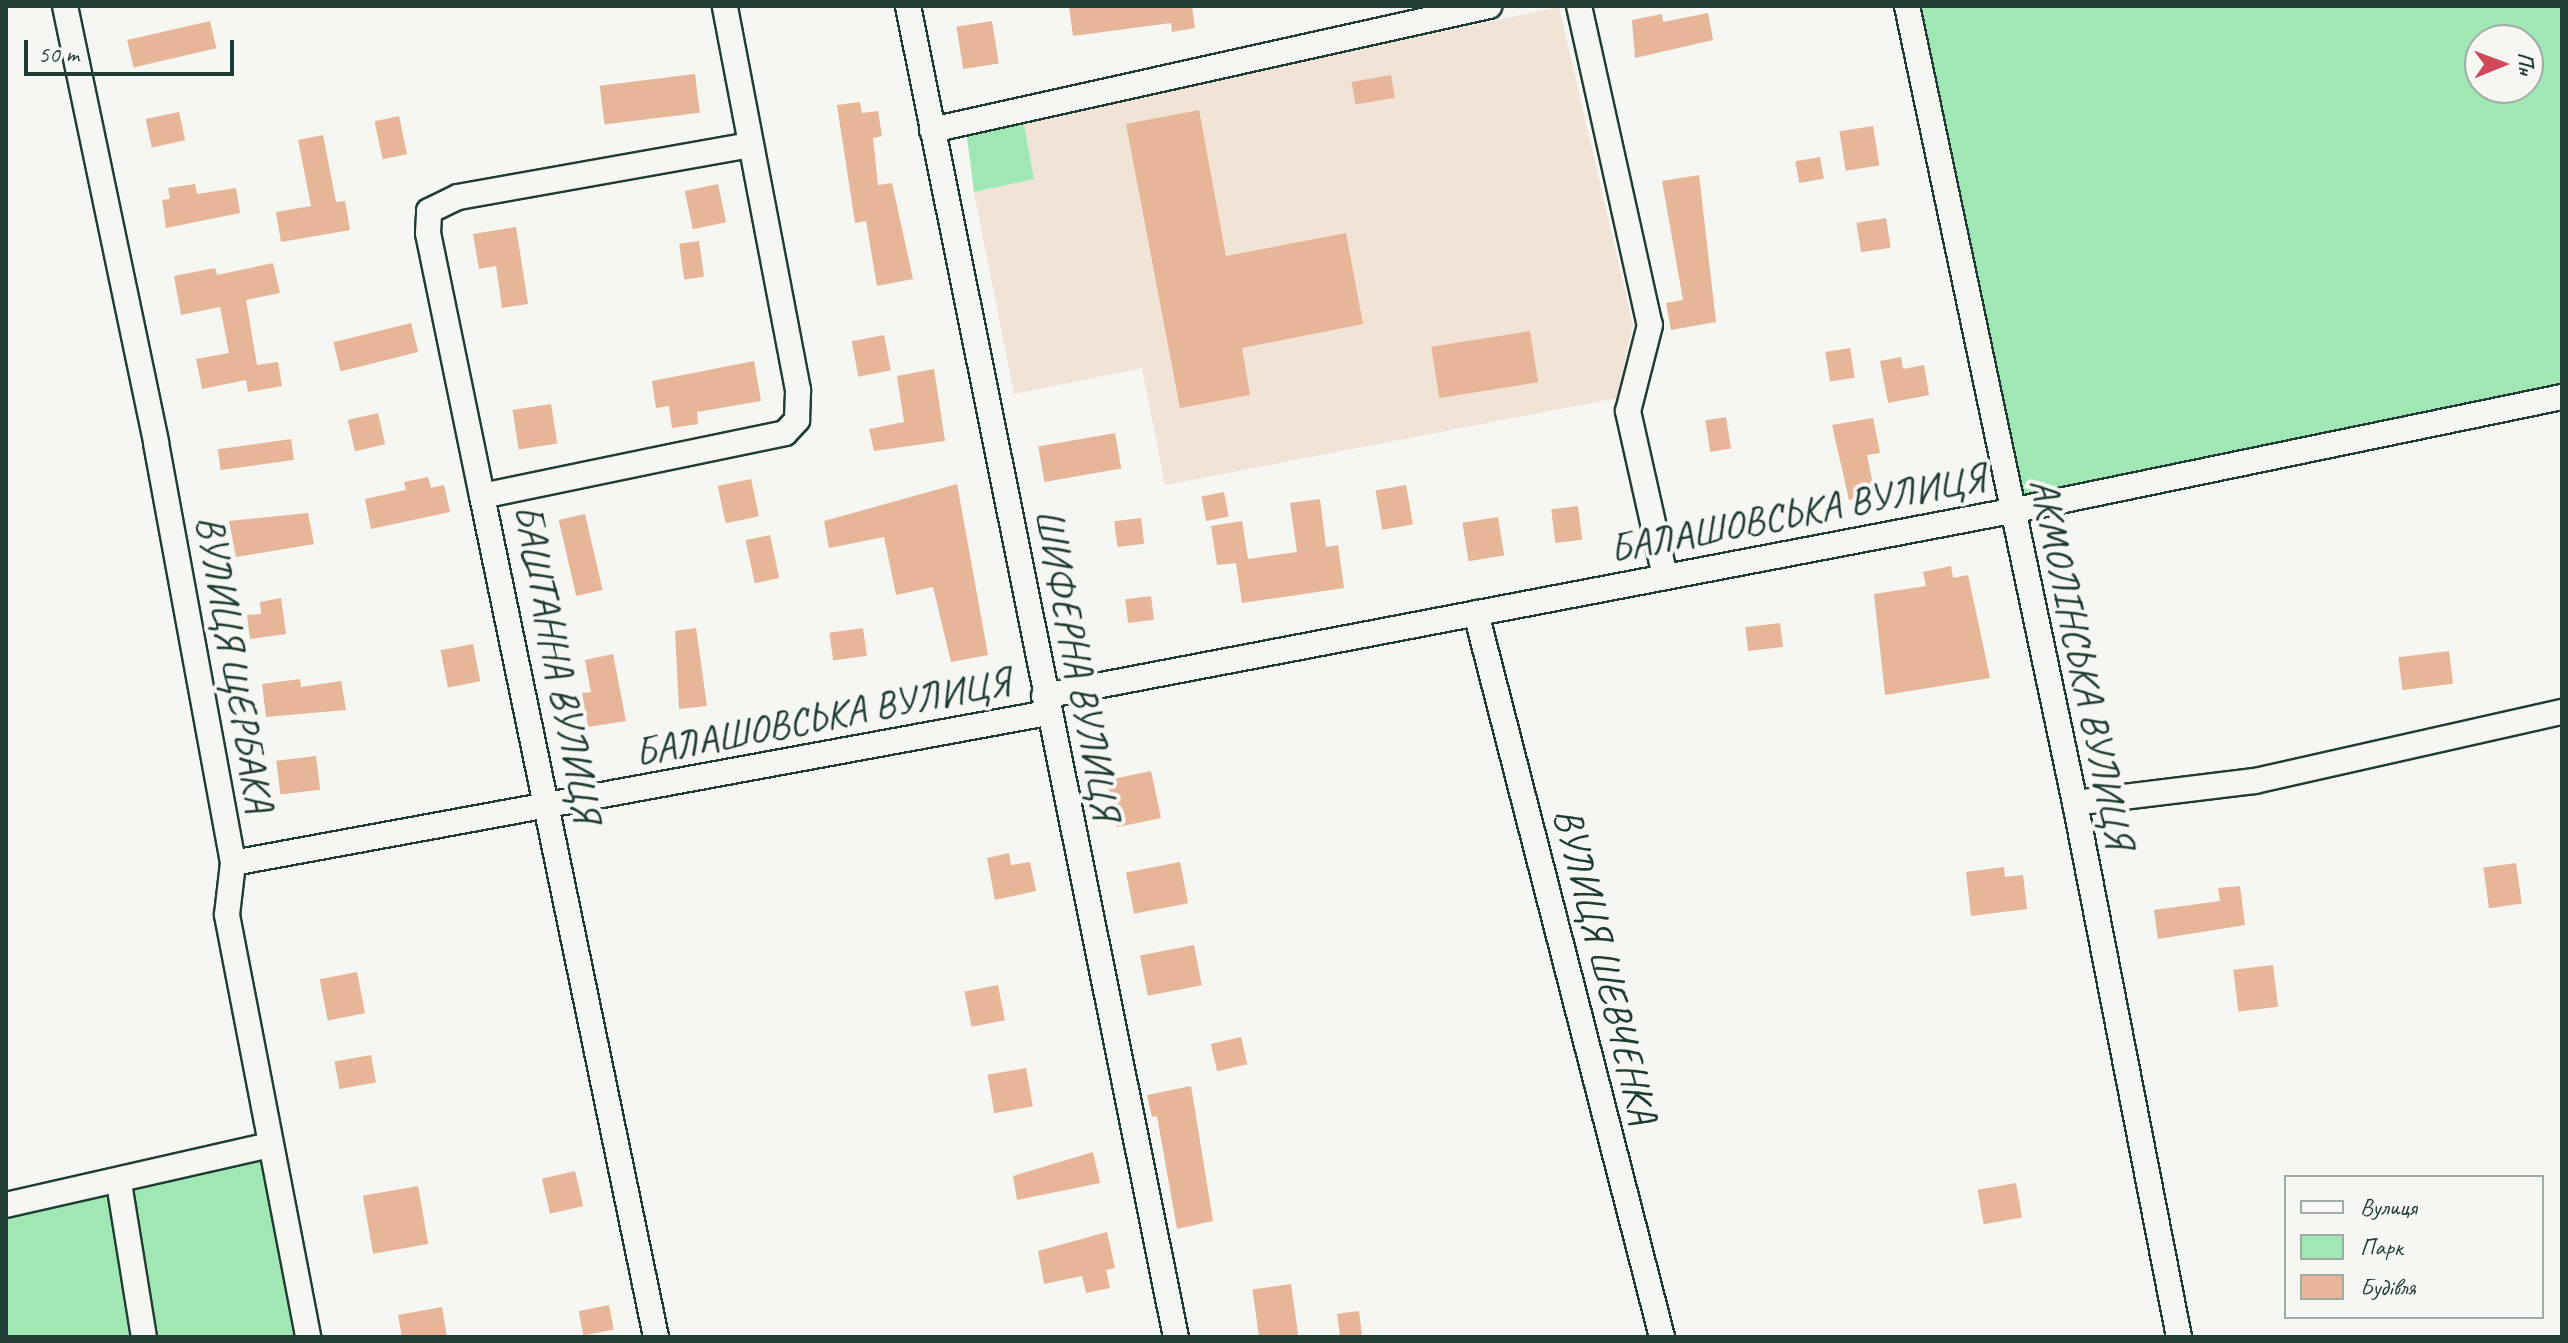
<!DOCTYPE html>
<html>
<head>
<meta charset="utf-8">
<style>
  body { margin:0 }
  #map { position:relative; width:2568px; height:1343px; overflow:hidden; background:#f6f6f2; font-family:Caveat,sans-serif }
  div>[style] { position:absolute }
  .built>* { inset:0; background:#f2e3d7 }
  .green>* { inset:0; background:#a0e7b4 }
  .building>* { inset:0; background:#e7b699; transform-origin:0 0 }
  .roads { filter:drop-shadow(2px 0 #1f3d34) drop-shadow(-2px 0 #1f3d34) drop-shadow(0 2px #1f3d34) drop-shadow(0 -2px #1f3d34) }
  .street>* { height:24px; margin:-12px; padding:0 12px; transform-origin:12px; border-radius:12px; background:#f6f6f2 }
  span { translate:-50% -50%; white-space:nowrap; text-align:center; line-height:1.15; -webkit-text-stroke:8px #f6f6f2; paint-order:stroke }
  .street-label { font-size:40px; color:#1f3d34 }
  .frame { position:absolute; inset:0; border:8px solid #1f3d34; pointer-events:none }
  .legend { position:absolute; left:2284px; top:1175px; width:260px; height:144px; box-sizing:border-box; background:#f6f6f2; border:2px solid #a0aca6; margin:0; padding:10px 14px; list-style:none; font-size:24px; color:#1f3d34 }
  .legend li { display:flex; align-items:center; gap:16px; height:40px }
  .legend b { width:40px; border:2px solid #a0aca6 }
  .north { position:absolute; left:2464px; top:24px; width:80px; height:80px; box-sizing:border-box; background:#f6f6f2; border:2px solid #a0aca6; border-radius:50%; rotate:89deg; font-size:22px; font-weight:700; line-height:32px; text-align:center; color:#1f3d34 }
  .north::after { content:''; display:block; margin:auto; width:28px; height:36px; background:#d1495b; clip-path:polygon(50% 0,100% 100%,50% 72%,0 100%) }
  .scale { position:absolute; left:24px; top:40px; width:210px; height:36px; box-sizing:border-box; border:4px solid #1f3d34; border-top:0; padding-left:10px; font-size:24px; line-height:28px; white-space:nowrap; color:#1f3d34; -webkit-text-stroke:6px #f6f6f2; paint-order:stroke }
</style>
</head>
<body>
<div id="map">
  <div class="built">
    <i style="clip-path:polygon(1559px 7px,1633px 325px,1617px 398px,1165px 485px,1142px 368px,1014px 394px,974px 192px,1034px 179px,1023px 119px)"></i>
  </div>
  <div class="green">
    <i style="clip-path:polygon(evenodd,1907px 6px,2562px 6px,2562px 397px,2011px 511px,1907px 6px,2480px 40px,2528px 40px,2528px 88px,2480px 88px,2480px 40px)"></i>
    <i style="clip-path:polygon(1023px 119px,1034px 179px,974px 192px,967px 137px,976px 128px)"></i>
    <i style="clip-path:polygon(270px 1145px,308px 1337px,6px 1337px,6px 1205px)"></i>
  </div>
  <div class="building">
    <i style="clip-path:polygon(1069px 6px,1192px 6px,1195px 28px,1172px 32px,1171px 23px,1073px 36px)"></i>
    <i style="clip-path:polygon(1708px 13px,1713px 40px,1635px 58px,1632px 20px,1662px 14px,1663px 22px)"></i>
    <i style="left:210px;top:21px;width:28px;height:85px;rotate:77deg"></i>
    <i style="left:992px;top:21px;width:43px;height:36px;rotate:81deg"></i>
    <i style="left:695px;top:74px;width:39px;height:96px;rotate:83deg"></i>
    <i style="left:1391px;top:75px;width:23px;height:40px;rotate:80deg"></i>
    <i style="clip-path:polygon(860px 102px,862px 113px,878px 111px,882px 136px,873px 138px,878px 185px,892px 183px,913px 279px,877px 286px,866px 221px,855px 223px,837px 105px)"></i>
    <i style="clip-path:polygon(1199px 110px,1226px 256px,1346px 233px,1363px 324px,1242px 348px,1250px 395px,1180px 408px,1126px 124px)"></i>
    <i style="left:179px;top:112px;width:29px;height:34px;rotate:78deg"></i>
    <i style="left:399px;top:116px;width:39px;height:25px;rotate:78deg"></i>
    <i style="left:1873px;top:126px;width:40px;height:34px;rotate:81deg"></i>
    <i style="clip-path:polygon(323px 135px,336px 202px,345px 201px,350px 230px,281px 242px,276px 212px,311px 206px,298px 140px)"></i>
    <i style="left:1820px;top:157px;width:22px;height:25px;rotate:80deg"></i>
    <i style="clip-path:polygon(1699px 175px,1716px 322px,1671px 330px,1666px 303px,1683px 300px,1662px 181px)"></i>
    <i style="clip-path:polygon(195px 184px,197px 194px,236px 188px,240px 213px,166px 228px,162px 200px,170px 199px,168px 188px)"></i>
    <i style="left:718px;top:184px;width:39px;height:34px;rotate:78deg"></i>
    <i style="left:1886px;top:218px;width:30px;height:30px;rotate:81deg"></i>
    <i style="clip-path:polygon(516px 227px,528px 304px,502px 308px,496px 266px,479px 269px,473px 234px)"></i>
    <i style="left:699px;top:241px;width:36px;height:20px;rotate:82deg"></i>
    <i style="clip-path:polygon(273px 263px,280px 293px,246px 300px,257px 365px,278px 362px,282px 386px,248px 392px,246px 380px,202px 389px,196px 359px,229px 353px,220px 307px,181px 315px,174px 276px,215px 268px,217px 275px)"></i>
    <i style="left:411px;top:323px;width:30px;height:80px;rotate:76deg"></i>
    <i style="left:1530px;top:331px;width:52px;height:100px;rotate:81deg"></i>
    <i style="left:884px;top:335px;width:36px;height:33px;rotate:79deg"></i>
    <i style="left:1850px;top:348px;width:30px;height:25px;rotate:81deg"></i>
    <i style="clip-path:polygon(1901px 357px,1903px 369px,1924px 365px,1929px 395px,1888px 403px,1880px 361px)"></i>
    <i style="clip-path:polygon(754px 361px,761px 401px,697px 412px,698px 424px,672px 428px,669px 406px,656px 408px,652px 381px)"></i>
    <i style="clip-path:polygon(934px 369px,945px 441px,874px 451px,869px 429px,904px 422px,897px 376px)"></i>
    <i style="left:551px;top:404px;width:40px;height:39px;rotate:81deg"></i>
    <i style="left:378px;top:413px;width:32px;height:31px;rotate:77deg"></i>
    <i style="left:1726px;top:417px;width:32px;height:21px;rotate:81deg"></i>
    <i style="clip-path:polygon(1873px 418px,1880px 453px,1867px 455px,1875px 495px,1849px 500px,1832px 425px)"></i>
    <i style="left:1115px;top:433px;width:36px;height:78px;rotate:80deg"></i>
    <i style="left:291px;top:439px;width:21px;height:74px;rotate:82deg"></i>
    <i style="clip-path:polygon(428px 477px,431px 488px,444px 485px,450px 512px,371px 529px,365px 499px,406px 490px,404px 482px)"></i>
    <i style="left:751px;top:479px;width:38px;height:34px;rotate:78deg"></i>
    <i style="clip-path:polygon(957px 484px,988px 655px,951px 662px,933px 587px,896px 595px,884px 537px,829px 548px,824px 521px)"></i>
    <i style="left:1406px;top:485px;width:40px;height:31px;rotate:80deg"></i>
    <i style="left:1224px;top:492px;width:25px;height:23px;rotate:79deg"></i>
    <i style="clip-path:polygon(1320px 499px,1326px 547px,1338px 545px,1344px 588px,1242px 603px,1236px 563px,1217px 565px,1211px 526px,1242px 521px,1248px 559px,1297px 552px,1290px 503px)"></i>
    <i style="left:1578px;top:506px;width:34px;height:27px;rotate:83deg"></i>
    <i style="clip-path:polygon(308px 513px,314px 544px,236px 557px,229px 521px)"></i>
    <i style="left:585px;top:514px;width:78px;height:27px;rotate:77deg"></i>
    <i style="left:1498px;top:517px;width:39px;height:36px;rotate:81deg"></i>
    <i style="left:1141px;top:518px;width:26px;height:27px;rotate:83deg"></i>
    <i style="left:770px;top:535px;width:44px;height:25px;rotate:78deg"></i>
    <i style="clip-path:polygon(1951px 566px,1953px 578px,1968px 575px,1990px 678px,1885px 695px,1874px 594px,1926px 586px,1923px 572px)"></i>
    <i style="left:1151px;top:596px;width:24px;height:26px;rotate:83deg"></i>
    <i style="clip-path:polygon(281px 598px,286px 634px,250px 639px,247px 615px,261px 614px,260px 602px)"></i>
    <i style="left:1780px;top:623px;width:24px;height:35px;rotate:83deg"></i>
    <i style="clip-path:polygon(696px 628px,707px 706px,679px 709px,675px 631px)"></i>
    <i style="left:863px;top:628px;width:28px;height:34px;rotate:82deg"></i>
    <i style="left:473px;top:644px;width:38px;height:33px;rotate:79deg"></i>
    <i style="left:2449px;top:651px;width:33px;height:51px;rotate:83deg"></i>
    <i style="clip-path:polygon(613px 654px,626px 721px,588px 727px,582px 693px,591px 692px,585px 660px)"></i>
    <i style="clip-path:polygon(300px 679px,301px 687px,341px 681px,346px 710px,266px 717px,262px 684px)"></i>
    <i style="left:316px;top:756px;width:34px;height:40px;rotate:83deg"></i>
    <i style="left:1151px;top:771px;width:48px;height:45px;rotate:78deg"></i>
    <i style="clip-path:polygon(1009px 853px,1011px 865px,1030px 862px,1036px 891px,995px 900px,987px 858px)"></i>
    <i style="left:1180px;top:862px;width:42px;height:55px;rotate:79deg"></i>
    <i style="left:2516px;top:863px;width:41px;height:33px;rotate:82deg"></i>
    <i style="clip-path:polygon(2004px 867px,2005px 877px,2023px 875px,2027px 909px,1971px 916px,1966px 872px)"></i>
    <i style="clip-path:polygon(2240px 886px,2245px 925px,2158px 939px,2154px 910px,2220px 901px,2218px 888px)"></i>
    <i style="left:1194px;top:945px;width:41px;height:55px;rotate:79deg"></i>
    <i style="left:2273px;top:965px;width:42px;height:40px;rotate:83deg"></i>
    <i style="left:357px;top:972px;width:42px;height:38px;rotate:79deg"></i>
    <i style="left:998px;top:985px;width:36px;height:34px;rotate:79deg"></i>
    <i style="left:1241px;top:1037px;width:28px;height:31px;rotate:77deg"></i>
    <i style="left:371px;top:1055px;width:28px;height:37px;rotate:80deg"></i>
    <i style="left:1026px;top:1068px;width:39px;height:39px;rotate:80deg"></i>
    <i style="clip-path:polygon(1191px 1086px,1213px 1221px,1177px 1229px,1157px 1116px,1152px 1117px,1147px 1095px)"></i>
    <i style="clip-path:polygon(1093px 1152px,1100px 1183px,1017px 1200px,1013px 1176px)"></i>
    <i style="left:575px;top:1171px;width:36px;height:34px;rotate:77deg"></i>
    <i style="left:2016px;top:1183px;width:35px;height:39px;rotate:80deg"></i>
    <i style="left:418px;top:1186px;width:59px;height:56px;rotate:80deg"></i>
    <i style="clip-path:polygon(1107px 1232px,1115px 1268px,1106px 1270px,1110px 1288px,1086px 1293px,1082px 1276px,1044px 1284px,1038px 1251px)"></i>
    <i style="left:1291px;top:1284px;width:53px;height:39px;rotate:82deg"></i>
    <i style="left:609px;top:1305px;width:25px;height:31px;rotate:79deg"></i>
    <i style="clip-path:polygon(442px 1307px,447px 1337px,402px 1337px,398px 1315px)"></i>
    <i style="left:1359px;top:1311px;width:26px;height:22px;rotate:83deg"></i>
  </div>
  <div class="roads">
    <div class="street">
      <i style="left:65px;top:6px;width:446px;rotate:78.2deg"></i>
      <i style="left:156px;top:443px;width:427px;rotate:79.6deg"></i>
      <i style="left:233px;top:863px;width:52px;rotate:96.6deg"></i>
      <i style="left:227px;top:915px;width:430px;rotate:79.1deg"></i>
      <i style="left:908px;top:6px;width:1358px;rotate:78.62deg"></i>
      <i style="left:1579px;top:6px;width:327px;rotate:77.5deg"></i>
      <i style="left:1650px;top:325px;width:89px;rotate:104.3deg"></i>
      <i style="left:1628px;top:411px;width:170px;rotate:77.4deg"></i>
      <i style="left:1907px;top:6px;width:815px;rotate:78.1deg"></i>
      <i style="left:2075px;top:803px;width:544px;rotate:78.98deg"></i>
      <i style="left:932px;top:130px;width:571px;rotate:-12.55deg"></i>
      <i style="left:482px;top:496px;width:268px;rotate:-101.6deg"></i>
      <i style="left:428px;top:233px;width:22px;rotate:-87deg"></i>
      <i style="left:429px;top:211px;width:32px;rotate:-26deg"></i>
      <i style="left:458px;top:197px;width:297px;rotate:-10.1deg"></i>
      <i style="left:1476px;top:613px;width:748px;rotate:75.59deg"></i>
      <i style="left:1044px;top:696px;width:985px;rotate:-10.83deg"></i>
      <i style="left:2011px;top:511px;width:563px;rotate:-11.69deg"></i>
      <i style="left:2075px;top:803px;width:181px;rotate:-7deg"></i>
      <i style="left:2255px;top:781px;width:315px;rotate:-12.7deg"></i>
      <i style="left:233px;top:863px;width:828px;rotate:-10.44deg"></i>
      <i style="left:119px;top:1183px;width:156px;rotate:80.8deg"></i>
      <i style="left:6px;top:1205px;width:271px;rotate:-12.8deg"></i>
      <i style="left:656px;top:1337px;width:859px;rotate:-101.69deg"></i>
      <i style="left:482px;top:496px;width:309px;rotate:-11.7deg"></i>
      <i style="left:785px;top:433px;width:18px;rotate:-47deg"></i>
      <i style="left:797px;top:420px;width:30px;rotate:-88deg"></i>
      <i style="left:798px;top:390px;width:391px;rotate:-100.8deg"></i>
    </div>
  </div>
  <div class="street-label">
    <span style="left:1797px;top:513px;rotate:-11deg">БАЛАШОВСЬКА ВУЛИЦЯ</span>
    <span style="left:558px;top:663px;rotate:79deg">БАШТАННА ВУЛИЦЯ</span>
    <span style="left:2082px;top:663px;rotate:78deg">АКМОЛІНСЬКА ВУЛИЦЯ</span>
    <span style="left:235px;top:664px;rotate:80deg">ВУЛИЦЯ ЩЕРБАКА</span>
    <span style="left:1078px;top:664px;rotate:79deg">ШИФЕРНА ВУЛИЦЯ</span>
    <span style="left:822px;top:717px;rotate:-11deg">БАЛАШОВСЬКА ВУЛИЦЯ</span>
    <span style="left:1606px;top:966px;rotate:76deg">ВУЛИЦЯ ШЕВЧЕНКА</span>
  </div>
  <div class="frame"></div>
  <ul class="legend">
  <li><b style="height:10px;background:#f6f6f2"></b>Вулиця</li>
  <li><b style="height:22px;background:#a0e7b4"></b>Парк</li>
  <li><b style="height:22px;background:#e7b699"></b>Будівля</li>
  </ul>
  <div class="north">Пн</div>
  <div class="scale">50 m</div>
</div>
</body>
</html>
